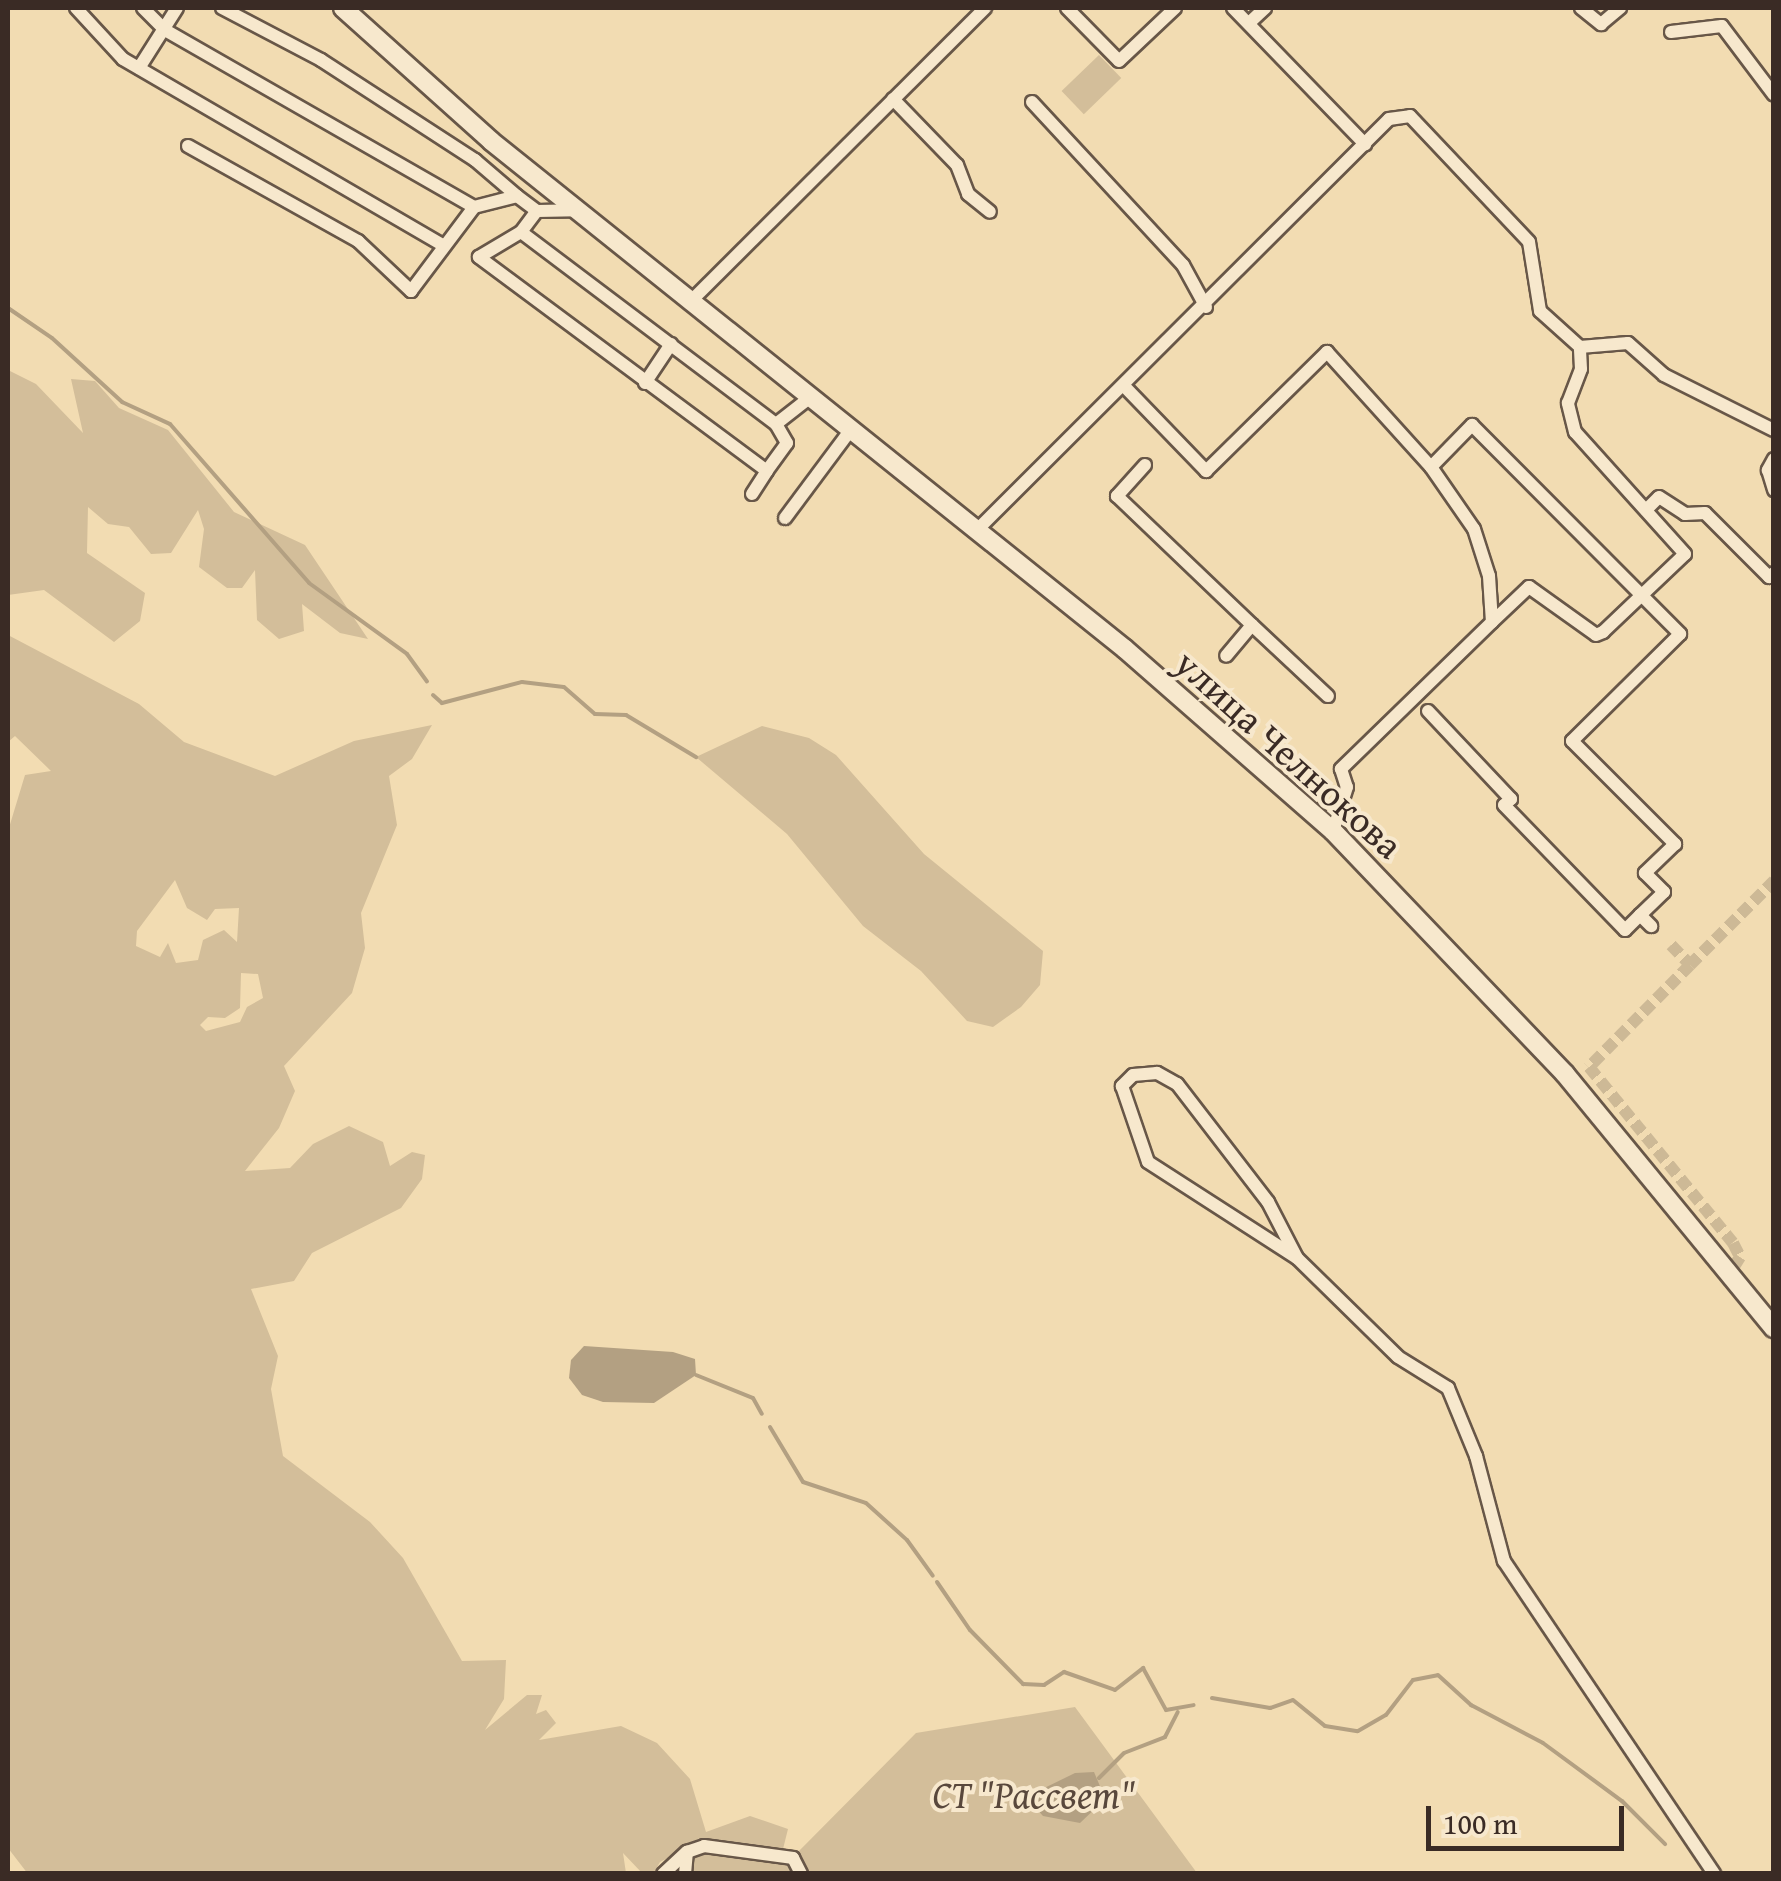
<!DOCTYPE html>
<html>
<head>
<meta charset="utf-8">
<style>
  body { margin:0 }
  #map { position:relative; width:1781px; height:1881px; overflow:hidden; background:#f2dcb2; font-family:"Gentium Book Plus",serif }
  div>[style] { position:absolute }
  .green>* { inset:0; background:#d3be9a; transform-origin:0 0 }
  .water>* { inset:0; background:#b3a082 }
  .stream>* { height:4px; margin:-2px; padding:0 2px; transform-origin:2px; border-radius:2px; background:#b3a082 }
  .street-tunnel>* { height:12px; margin-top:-6px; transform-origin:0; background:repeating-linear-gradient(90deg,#cdb996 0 12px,transparent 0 18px) }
  .roads { filter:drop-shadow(2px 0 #685748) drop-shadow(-2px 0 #685748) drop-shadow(0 2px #685748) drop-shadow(0 -2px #685748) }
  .street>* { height:12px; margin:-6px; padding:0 6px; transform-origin:6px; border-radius:6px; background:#f7e8cd }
  .secondary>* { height:18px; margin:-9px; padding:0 9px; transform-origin:9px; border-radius:9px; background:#f7e8cd }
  span { translate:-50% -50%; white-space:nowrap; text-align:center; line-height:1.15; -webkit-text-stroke:8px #f7e8cd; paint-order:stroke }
  .street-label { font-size:38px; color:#3a2b25 }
  .park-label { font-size:38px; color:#59483c; font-style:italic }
  .frame { position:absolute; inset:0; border:10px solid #3a2b25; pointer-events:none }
  .scale { position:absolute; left:1426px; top:1806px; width:198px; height:45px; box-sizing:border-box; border:5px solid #3a2b25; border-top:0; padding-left:12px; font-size:30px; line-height:35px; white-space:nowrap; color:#3a2b25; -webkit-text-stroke:8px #f7e8cd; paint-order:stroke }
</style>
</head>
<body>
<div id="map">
  <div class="green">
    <i style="left:1099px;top:55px;width:32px;height:52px;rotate:46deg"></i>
    <i style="clip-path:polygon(8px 370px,36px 384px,83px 433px,71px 379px,95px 381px,119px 408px,168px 430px,234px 512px,305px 545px,368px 639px,340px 633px,302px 604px,304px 631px,279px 639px,257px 620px,255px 570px,242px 588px,227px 588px,199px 567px,204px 529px,198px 510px,171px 553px,151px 554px,129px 527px,108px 524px,88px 507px,87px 553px,145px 593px,140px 621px,114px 642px,44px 590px,8px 595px)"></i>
    <i style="clip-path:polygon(evenodd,8px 635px,139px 704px,184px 742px,275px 776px,354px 741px,432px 725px,412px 759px,389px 776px,397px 825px,361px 913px,365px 948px,352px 993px,284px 1066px,295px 1091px,279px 1128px,245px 1171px,290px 1168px,313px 1144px,349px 1126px,383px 1142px,390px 1166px,412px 1152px,425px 1155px,422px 1179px,401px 1208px,312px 1253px,294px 1281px,251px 1289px,278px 1356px,271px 1389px,283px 1456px,370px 1522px,403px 1558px,462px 1661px,506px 1660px,504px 1699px,485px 1730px,527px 1695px,542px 1695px,536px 1714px,546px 1710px,556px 1723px,539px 1740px,621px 1726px,657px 1743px,690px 1779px,706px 1832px,750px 1816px,788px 1829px,783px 1849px,797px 1853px,916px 1733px,1075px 1707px,1197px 1873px,662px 1873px,680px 1852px,660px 1862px,653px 1874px,642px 1873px,623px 1853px,626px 1873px,28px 1874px,8px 1848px,8px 831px,25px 775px,51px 771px,15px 736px,8px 742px,8px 635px,175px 880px,187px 908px,207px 920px,215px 909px,239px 908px,237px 942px,224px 930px,203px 940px,198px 960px,176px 963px,168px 943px,160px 957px,136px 946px,137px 931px,175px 880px,8px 635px,241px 973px,258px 974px,263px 998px,247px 1007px,240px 1022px,206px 1031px,200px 1025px,208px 1017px,225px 1018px,240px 1008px,241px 973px)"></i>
    <i style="clip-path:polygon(762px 726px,809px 738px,836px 755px,924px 854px,1043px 951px,1040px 985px,1021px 1007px,993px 1027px,967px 1021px,921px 971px,863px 926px,787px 834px,696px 757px)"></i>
  </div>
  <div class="water">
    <i style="clip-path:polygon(584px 1346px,673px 1352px,695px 1359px,696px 1375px,654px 1403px,603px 1402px,582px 1395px,569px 1378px,571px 1360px)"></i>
    <i style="clip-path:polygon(1094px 1772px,1102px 1791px,1100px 1804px,1080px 1823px,1043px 1816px,1026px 1797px,1075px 1773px)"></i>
  </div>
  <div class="stream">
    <i style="left:8px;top:308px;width:53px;rotate:34.3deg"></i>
    <i style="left:52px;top:338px;width:95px;rotate:42.4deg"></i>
    <i style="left:122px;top:402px;width:53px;rotate:24.6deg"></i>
    <i style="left:170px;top:424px;width:211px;rotate:48.8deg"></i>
    <i style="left:309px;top:583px;width:121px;rotate:35.9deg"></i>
    <i style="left:407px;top:654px;width:34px;rotate:54deg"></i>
    <i style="left:433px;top:695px;width:12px;rotate:42deg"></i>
    <i style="left:442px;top:703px;width:83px;rotate:-14.7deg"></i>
    <i style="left:522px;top:682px;width:42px;rotate:6.8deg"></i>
    <i style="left:564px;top:687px;width:41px;rotate:41.1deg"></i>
    <i style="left:595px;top:714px;width:31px;rotate:2deg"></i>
    <i style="left:626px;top:715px;width:82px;rotate:31deg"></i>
    <i style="left:696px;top:1375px;width:61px;rotate:22deg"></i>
    <i style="left:753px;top:1398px;width:18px;rotate:61deg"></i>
    <i style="left:770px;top:1427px;width:64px;rotate:59deg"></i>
    <i style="left:803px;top:1482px;width:66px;rotate:18.4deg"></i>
    <i style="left:866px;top:1503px;width:55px;rotate:42.1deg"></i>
    <i style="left:907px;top:1540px;width:44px;rotate:54.2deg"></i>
    <i style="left:937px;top:1582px;width:58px;rotate:55.5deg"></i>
    <i style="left:970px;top:1630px;width:76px;rotate:45.5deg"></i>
    <i style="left:1023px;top:1684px;width:21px;rotate:3deg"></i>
    <i style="left:1044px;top:1685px;width:24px;rotate:-33deg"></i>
    <i style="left:1064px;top:1672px;width:54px;rotate:19.4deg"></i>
    <i style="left:1115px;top:1690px;width:36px;rotate:-38deg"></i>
    <i style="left:1143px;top:1668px;width:48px;rotate:61.3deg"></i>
    <i style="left:1166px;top:1710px;width:28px;rotate:-10deg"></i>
    <i style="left:1212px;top:1698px;width:59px;rotate:9.8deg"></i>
    <i style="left:1270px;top:1708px;width:24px;rotate:-19deg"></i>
    <i style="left:1293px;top:1700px;width:41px;rotate:39.1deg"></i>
    <i style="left:1325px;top:1726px;width:33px;rotate:9deg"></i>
    <i style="left:1358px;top:1731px;width:32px;rotate:-30deg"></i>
    <i style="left:1386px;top:1715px;width:44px;rotate:-52.4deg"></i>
    <i style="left:1413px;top:1680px;width:25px;rotate:-11deg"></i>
    <i style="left:1438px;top:1675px;width:45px;rotate:42.3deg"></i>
    <i style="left:1471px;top:1705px;width:81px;rotate:27.8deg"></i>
    <i style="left:1543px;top:1743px;width:98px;rotate:36.3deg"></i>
    <i style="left:1622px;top:1801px;width:61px;rotate:45deg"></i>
    <i style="left:1099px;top:1778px;width:35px;rotate:-45deg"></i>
    <i style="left:1124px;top:1753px;width:44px;rotate:-21.3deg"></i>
    <i style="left:1165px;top:1737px;width:28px;rotate:-63deg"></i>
  </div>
  <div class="street-tunnel">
    <i style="left:1671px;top:945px;width:28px;rotate:46deg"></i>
    <i style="left:1690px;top:965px;width:144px;rotate:134.7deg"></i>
    <i style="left:1589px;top:1067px;width:227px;rotate:50.7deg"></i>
    <i style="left:1733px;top:1243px;width:16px;rotate:63deg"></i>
    <i style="left:1740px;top:1257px;width:19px;rotate:122deg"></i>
    <i style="left:1690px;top:965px;width:119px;rotate:-45deg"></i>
  </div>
  <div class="roads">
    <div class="street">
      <i style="left:76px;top:8px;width:69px;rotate:47.3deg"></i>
      <i style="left:123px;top:59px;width:371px;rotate:30.2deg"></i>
      <i style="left:143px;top:8px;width:31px;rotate:45deg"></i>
      <i style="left:165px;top:30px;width:356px;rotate:29.8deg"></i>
      <i style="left:222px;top:8px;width:112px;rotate:27.7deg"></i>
      <i style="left:321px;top:60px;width:184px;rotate:33deg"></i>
      <i style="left:475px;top:160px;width:55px;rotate:40.6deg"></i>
      <i style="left:1067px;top:8px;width:74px;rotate:45.5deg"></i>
      <i style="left:1119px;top:61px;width:77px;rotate:-43.4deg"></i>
      <i style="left:1233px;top:8px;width:190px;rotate:45.9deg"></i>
      <i style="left:1581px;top:8px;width:26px;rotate:39deg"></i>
      <i style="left:1601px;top:24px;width:25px;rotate:-40deg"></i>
      <i style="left:1249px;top:23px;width:22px;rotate:-43deg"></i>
      <i style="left:1671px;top:32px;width:51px;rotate:-6.7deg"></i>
      <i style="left:1722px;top:26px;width:86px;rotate:53deg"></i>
      <i style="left:139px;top:68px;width:71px;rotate:-57.7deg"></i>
      <i style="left:893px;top:99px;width:92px;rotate:45.9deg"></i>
      <i style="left:957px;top:165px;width:31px;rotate:69deg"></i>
      <i style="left:968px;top:194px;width:28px;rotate:39deg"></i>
      <i style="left:1032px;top:102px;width:222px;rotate:47.2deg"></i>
      <i style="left:1183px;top:265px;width:48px;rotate:61.3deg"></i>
      <i style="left:188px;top:146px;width:195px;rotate:29.2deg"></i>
      <i style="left:358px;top:241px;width:73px;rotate:43.3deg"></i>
      <i style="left:411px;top:291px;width:105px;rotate:-53.1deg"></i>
      <i style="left:474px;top:207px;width:44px;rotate:-14.3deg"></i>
      <i style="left:517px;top:196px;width:25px;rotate:37deg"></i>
      <i style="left:537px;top:211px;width:39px;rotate:-1deg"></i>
      <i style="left:521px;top:232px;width:319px;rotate:37deg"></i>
      <i style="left:776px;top:424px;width:22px;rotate:60deg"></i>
      <i style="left:787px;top:443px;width:34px;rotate:126deg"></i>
      <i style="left:767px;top:471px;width:359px;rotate:-143.4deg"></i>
      <i style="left:479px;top:257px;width:49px;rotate:-30.8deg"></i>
      <i style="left:521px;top:232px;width:26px;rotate:-53deg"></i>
      <i style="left:689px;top:303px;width:418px;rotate:-44.9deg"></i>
      <i style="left:645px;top:383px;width:47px;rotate:-56.3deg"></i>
      <i style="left:1125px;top:387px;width:117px;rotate:46deg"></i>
      <i style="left:1206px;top:471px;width:170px;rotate:-44.5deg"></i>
      <i style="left:1327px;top:352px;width:155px;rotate:47.9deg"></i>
      <i style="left:1431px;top:467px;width:75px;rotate:55.3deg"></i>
      <i style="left:1474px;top:529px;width:49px;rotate:72.3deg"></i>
      <i style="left:1489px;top:576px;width:46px;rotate:86.3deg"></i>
      <i style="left:1492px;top:622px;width:211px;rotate:135.8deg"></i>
      <i style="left:1341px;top:769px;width:19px;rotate:72deg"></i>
      <i style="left:1347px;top:787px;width:46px;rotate:107.7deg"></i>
      <i style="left:776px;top:424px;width:41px;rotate:-38deg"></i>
      <i style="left:1774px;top:459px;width:13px;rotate:119deg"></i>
      <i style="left:1768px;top:470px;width:21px;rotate:73deg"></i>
      <i style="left:1145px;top:465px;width:42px;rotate:132.1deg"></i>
      <i style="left:1117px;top:496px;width:187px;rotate:43.7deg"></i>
      <i style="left:1252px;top:625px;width:40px;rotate:130deg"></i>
      <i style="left:1431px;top:467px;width:59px;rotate:-45.7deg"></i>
      <i style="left:1472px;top:425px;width:295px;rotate:45.1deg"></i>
      <i style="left:1680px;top:634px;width:152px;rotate:135.3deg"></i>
      <i style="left:1572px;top:741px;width:146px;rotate:45deg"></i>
      <i style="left:1675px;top:844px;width:42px;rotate:136deg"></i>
      <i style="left:1645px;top:873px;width:27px;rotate:45deg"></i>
      <i style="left:1664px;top:892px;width:33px;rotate:136deg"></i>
      <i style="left:1640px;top:915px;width:16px;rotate:45deg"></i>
      <i style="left:752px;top:494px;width:27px;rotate:-57deg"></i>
      <i style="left:1646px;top:510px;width:18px;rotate:-45deg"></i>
      <i style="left:1659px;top:497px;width:31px;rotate:33deg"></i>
      <i style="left:1685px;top:514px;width:20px;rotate:-3deg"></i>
      <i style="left:1705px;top:513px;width:91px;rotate:45deg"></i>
      <i style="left:1769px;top:577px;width:6px;rotate:-39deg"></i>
      <i style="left:785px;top:518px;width:107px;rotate:-53.3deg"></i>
      <i style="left:977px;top:530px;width:582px;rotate:-44.93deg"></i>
      <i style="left:1389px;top:119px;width:21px;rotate:-8deg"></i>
      <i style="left:1410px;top:116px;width:173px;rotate:46.6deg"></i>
      <i style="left:1529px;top:242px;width:70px;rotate:80.9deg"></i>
      <i style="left:1540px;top:311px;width:54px;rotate:42deg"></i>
      <i style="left:1580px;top:347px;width:48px;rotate:-4.8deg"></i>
      <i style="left:1628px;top:343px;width:48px;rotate:41.6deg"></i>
      <i style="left:1664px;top:375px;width:123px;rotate:26.6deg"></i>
      <i style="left:1492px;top:622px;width:51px;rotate:-43.4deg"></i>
      <i style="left:1529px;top:587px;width:82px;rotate:35.6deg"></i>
      <i style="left:1596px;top:635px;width:8px;rotate:-23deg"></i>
      <i style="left:1603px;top:632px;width:113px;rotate:-43.6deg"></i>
      <i style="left:1685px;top:554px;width:164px;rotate:-132deg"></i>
      <i style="left:1575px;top:432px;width:30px;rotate:-104deg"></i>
      <i style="left:1568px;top:403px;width:36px;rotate:-69deg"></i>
      <i style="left:1581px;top:369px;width:22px;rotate:-93deg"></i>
      <i style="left:1252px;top:625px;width:104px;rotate:43.1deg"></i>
      <i style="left:1428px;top:711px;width:121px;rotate:46.7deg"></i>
      <i style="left:1511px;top:799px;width:9px;rotate:139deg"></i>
      <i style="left:1504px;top:805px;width:174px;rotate:45.9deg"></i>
      <i style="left:1625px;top:930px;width:21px;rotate:-45deg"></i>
      <i style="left:1297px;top:1258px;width:63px;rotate:-117.4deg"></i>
      <i style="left:1268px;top:1202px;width:149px;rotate:-127.6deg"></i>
      <i style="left:1177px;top:1084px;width:23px;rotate:-151deg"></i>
      <i style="left:1157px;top:1073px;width:24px;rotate:175deg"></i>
      <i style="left:1133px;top:1075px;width:16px;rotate:135deg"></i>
      <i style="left:1122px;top:1086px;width:80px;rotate:71.1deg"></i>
      <i style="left:1148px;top:1162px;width:177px;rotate:32.8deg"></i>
      <i style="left:1297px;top:1258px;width:141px;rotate:44.4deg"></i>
      <i style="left:1398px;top:1357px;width:59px;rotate:31.8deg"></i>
      <i style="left:1448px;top:1388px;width:74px;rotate:67.6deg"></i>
      <i style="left:1476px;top:1456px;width:109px;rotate:75.1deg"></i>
      <i style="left:1504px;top:1561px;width:377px;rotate:56.1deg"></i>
      <i style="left:663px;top:1874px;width:33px;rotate:-43deg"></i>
      <i style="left:685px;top:1874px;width:22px;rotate:-85deg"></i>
      <i style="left:687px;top:1852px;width:18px;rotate:-19deg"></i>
      <i style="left:704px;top:1846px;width:90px;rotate:7.7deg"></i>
      <i style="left:793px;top:1858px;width:18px;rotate:63deg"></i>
    </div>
    <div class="secondary">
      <i style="left:343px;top:8px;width:199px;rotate:41.9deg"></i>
      <i style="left:491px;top:141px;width:812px;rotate:38.7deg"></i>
      <i style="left:1125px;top:649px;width:276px;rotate:41.2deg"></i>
      <i style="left:1333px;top:831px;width:336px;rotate:46.3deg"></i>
      <i style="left:1565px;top:1074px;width:329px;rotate:50.6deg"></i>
    </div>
  </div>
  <div class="street-label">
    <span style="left:1289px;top:754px;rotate:42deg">улица Челнокова</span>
  </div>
  <div class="park-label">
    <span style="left:1034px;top:1795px">СТ "Рассвет"</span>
  </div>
  <div class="frame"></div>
  <div class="scale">100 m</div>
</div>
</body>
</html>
